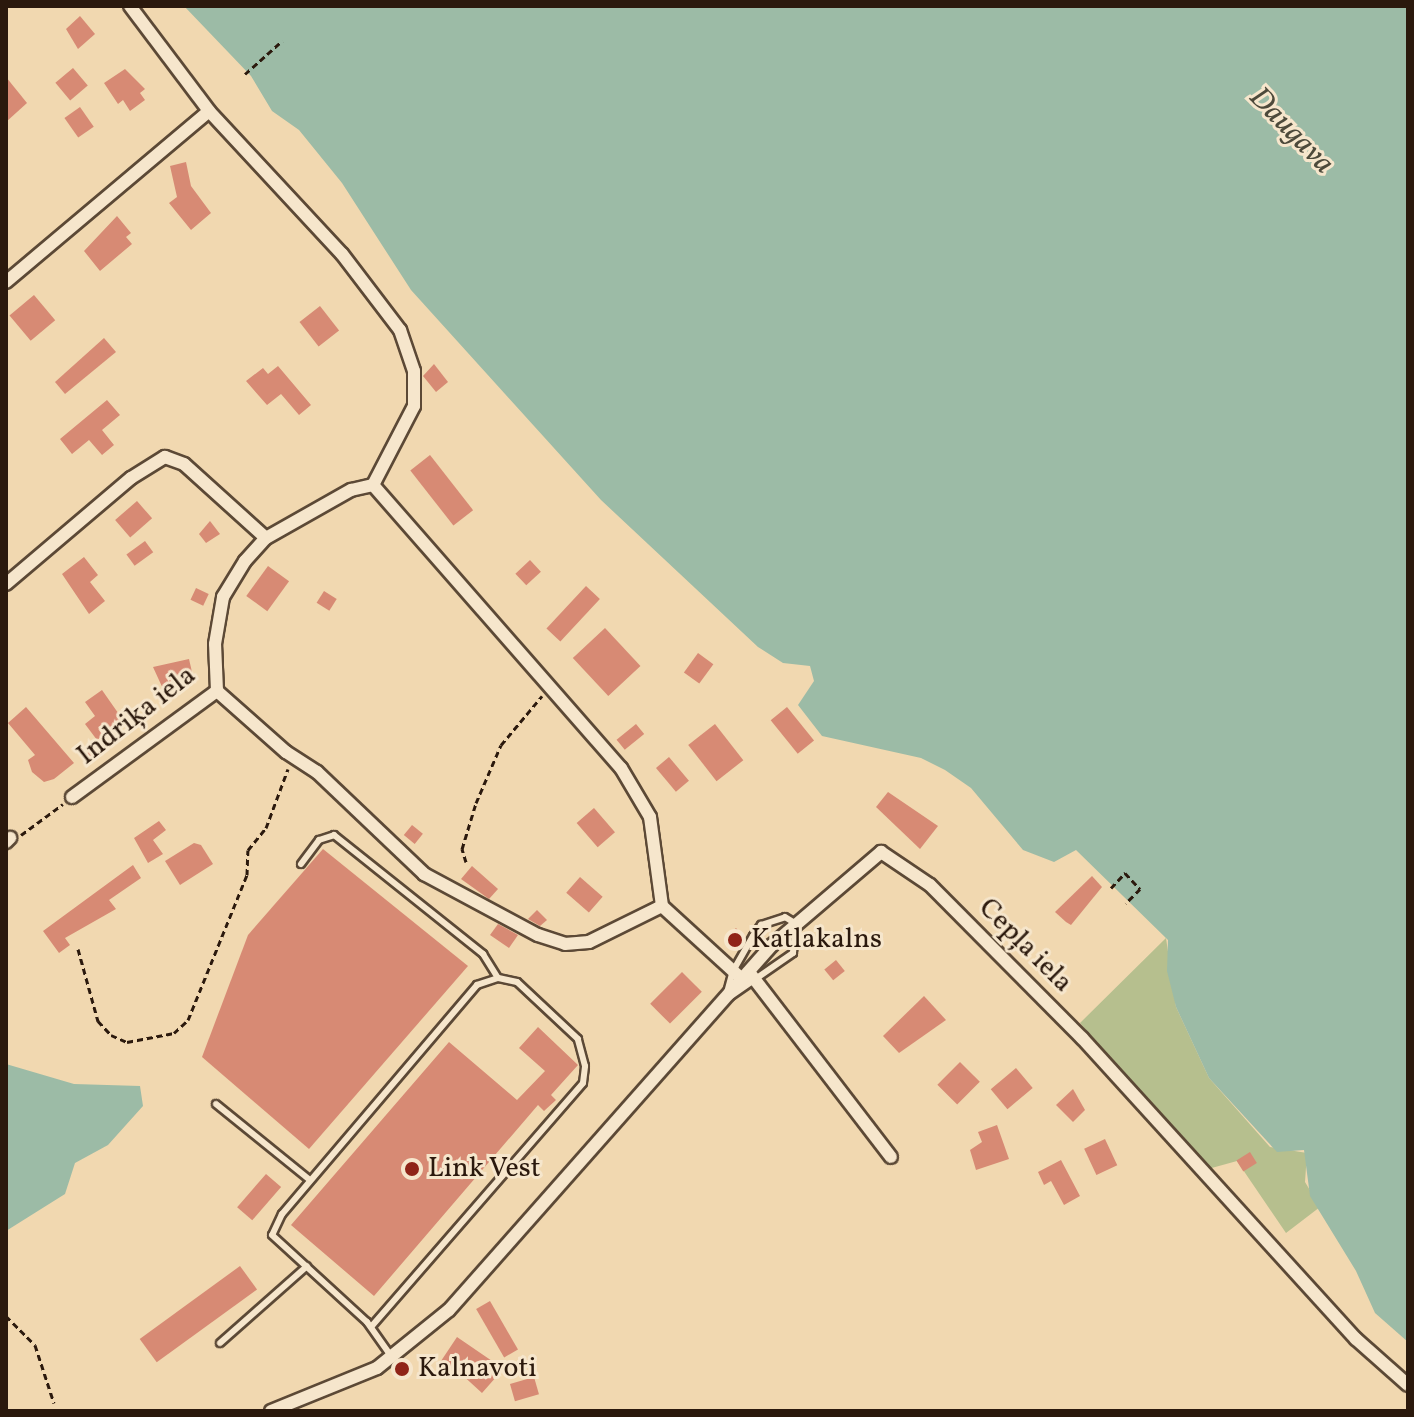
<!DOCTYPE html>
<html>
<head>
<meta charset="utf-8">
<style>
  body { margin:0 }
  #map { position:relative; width:1414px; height:1417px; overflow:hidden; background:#f1d8b0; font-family:Vollkorn,serif }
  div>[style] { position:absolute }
  .green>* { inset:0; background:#b6bf8e }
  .water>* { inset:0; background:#9cbba6 }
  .building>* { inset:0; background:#d78a74; transform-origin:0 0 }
  .path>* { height:3px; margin-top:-1.5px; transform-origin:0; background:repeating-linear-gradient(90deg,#2b190d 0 6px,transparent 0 10px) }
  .roads { filter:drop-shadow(2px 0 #5c4936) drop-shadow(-2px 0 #5c4936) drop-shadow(0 2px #5c4936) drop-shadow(0 -2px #5c4936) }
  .lane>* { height:6px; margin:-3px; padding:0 3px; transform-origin:3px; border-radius:3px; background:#f6e6cc }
  .street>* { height:12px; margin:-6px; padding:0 6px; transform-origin:6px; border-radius:6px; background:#f6e6cc }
  .dots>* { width:22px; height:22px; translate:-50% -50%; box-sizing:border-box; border:4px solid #f6e6cc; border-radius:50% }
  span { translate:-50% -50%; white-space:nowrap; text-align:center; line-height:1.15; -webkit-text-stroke:6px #f6e6cc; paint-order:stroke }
  .street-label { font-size:28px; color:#2b190d }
  .poi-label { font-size:28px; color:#2b190d }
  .left { translate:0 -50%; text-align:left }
  .water-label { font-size:30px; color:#4d4a3b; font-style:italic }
  .frame { position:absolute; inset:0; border:8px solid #2b190d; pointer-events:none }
</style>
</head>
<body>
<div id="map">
  <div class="green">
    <i style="clip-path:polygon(1166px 938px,1176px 1007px,1209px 1078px,1270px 1147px,1307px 1153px,1305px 1182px,1320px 1207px,1286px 1233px,1237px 1161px,1208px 1169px,1080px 1023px)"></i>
  </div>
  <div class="water">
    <i style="clip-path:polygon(184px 6px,1408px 6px,1408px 1342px,1375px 1313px,1356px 1271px,1310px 1196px,1304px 1150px,1277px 1152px,1209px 1078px,1176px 1007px,1167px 971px,1168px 940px,1076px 850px,1054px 862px,1023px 850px,971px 788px,945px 770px,921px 758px,822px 736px,798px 705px,814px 681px,810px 666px,783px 663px,758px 647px,601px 500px,411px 290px,342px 183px,299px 130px,272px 111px,251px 76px)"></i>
    <i style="clip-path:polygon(6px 1064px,74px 1084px,140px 1086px,143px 1106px,108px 1145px,75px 1163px,65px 1194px,6px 1231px)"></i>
  </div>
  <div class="building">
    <i style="clip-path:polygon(80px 16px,95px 34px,78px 49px,66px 29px)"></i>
    <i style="left:73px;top:68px;width:23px;height:23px;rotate:50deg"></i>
    <i style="clip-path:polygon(125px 69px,145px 89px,140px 93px,145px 100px,130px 111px,123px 100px,118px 104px,104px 83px)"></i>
    <i style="clip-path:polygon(6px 77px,27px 103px,6px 122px)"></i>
    <i style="left:80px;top:107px;width:24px;height:19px;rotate:55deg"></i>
    <i style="clip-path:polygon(186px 162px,191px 186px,211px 213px,191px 230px,169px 203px,177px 197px,170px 166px)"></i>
    <i style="clip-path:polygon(117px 216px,131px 233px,126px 237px,132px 244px,100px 271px,84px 251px)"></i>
    <i style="left:34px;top:295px;width:33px;height:32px;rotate:50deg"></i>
    <i style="left:320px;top:306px;width:31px;height:26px;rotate:52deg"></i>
    <i style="clip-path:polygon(104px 338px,116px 352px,65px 394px,55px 382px)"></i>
    <i style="clip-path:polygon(434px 364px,448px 382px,436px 392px,423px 376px)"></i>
    <i style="clip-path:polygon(278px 366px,311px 405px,299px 415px,281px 394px,267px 405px,246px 381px,263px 368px,268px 374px)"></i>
    <i style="clip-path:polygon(107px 400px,120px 415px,102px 430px,114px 445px,102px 455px,89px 440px,72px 454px,60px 439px)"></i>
    <i style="left:430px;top:455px;width:70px;height:25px;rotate:52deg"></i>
    <i style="left:137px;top:501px;width:23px;height:29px;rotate:49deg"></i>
    <i style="clip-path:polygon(210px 521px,220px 534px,206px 543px,199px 534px)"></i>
    <i style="left:145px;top:541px;width:14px;height:23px;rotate:54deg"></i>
    <i style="clip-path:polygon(84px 557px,98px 575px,90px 582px,105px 601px,89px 614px,62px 574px)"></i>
    <i style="left:530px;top:560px;width:16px;height:20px;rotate:47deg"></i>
    <i style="left:268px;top:566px;width:26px;height:37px;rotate:36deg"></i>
    <i style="left:586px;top:586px;width:19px;height:58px;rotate:43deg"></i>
    <i style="left:196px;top:588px;width:14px;height:13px;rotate:25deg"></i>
    <i style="left:324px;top:591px;width:15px;height:14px;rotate:32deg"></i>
    <i style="left:605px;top:628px;width:52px;height:44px;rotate:47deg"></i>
    <i style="left:698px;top:653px;width:19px;height:24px;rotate:36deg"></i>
    <i style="clip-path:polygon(189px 659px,192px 672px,179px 680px,180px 687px,164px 691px,153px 667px)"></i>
    <i style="clip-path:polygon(102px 690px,123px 720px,97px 740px,85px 724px,95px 716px,85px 702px)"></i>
    <i style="clip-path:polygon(26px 707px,74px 763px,54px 779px,44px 782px,32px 772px,28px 760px,35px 755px,8px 723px)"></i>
    <i style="left:787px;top:707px;width:43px;height:21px;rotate:51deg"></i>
    <i style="left:636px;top:724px;width:13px;height:25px;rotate:51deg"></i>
    <i style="left:715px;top:724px;width:46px;height:34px;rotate:52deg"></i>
    <i style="left:92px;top:744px;width:14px;height:14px;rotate:56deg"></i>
    <i style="left:669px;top:757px;width:31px;height:17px;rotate:50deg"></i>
    <i style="clip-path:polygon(888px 792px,938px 826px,920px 849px,876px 807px)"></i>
    <i style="left:594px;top:808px;width:32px;height:23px;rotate:49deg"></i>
    <i style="clip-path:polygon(159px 821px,166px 830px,153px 840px,163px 854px,148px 863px,134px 838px)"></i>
    <i style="left:412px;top:825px;width:14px;height:13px;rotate:39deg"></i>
    <i style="clip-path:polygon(194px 843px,201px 845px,213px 864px,180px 885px,165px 861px)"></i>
    <i style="clip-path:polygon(323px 849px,468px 966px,309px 1149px,202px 1057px,248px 935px)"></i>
    <i style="clip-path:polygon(133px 865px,141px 878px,109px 900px,116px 909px,65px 938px,70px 945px,59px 953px,43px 931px)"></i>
    <i style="clip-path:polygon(472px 866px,498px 889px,489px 899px,461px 879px)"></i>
    <i style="clip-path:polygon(1092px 876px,1102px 887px,1071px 925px,1066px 922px,1055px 912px)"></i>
    <i style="left:580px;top:877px;width:30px;height:21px;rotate:41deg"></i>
    <i style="clip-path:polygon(537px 910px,547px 920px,540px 926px,528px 919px)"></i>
    <i style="clip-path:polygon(498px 924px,518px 935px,509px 948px,490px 935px)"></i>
    <i style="left:736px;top:928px;width:12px;height:14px;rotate:48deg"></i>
    <i style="left:836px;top:960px;width:14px;height:15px;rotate:51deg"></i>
    <i style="left:682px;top:972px;width:28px;height:45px;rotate:45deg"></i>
    <i style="clip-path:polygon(924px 996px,946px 1020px,899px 1053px,883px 1036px)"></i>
    <i style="clip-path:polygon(538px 1027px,578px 1065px,551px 1095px,556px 1100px,544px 1111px,538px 1105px,374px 1296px,291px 1225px,449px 1042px,517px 1100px,545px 1071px,519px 1048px)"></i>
    <i style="left:960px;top:1062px;width:28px;height:32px;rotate:45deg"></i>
    <i style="left:1016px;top:1068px;width:26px;height:33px;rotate:50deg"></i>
    <i style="clip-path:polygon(1073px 1089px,1085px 1110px,1073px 1122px,1056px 1105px)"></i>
    <i style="clip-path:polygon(997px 1125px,1009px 1159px,976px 1170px,970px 1150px,982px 1142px,978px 1132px)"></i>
    <i style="left:1105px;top:1139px;width:29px;height:23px;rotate:65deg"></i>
    <i style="left:1250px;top:1152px;width:13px;height:16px;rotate:58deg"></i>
    <i style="clip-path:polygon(1061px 1160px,1080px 1196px,1064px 1205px,1051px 1181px,1044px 1185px,1038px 1172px)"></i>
    <i style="left:266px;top:1174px;width:20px;height:44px;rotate:41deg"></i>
    <i style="left:240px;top:1266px;width:29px;height:124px;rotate:54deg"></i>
    <i style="left:490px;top:1301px;width:56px;height:16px;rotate:60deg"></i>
    <i style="clip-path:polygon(457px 1337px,495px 1363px,488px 1367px,497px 1376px,482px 1393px,459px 1372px,456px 1376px,439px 1364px)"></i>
    <i style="left:534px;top:1377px;width:18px;height:25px;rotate:74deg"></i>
  </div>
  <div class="path">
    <i style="left:245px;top:74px;width:50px;rotate:-41.7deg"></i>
    <i style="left:21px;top:835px;width:52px;rotate:-36.4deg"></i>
    <i style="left:466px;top:862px;width:14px;rotate:-107deg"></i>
    <i style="left:462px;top:849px;width:48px;rotate:-73.1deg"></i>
    <i style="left:476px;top:803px;width:63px;rotate:-66.7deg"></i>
    <i style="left:501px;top:745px;width:64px;rotate:-50.1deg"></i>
    <i style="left:1111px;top:888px;width:21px;rotate:-47deg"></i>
    <i style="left:1125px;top:873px;width:22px;rotate:47deg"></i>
    <i style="left:1140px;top:889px;width:20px;rotate:135deg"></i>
    <i style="left:78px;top:949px;width:75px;rotate:74.5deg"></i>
    <i style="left:98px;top:1021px;width:19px;rotate:47deg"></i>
    <i style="left:111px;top:1035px;width:17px;rotate:24deg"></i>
    <i style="left:127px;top:1042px;width:48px;rotate:-10.8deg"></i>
    <i style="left:174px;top:1033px;width:19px;rotate:-43deg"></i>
    <i style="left:188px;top:1020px;width:157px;rotate:-67.9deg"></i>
    <i style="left:247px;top:875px;width:25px;rotate:-88deg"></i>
    <i style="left:248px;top:850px;width:28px;rotate:-51deg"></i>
    <i style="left:266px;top:828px;width:63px;rotate:-69.6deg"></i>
    <i style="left:6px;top:1316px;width:41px;rotate:45deg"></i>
    <i style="left:35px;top:1345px;width:61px;rotate:71.9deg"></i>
  </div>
  <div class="roads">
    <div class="lane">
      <i style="left:301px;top:864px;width:30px;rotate:-53deg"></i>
      <i style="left:319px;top:840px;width:16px;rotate:-18deg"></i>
      <i style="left:334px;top:835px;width:191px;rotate:38.6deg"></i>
      <i style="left:483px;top:954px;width:28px;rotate:58deg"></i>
      <i style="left:785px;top:917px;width:13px;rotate:32deg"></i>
      <i style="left:796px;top:924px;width:29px;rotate:96deg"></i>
      <i style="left:793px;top:953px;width:83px;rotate:145.3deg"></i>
      <i style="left:725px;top:1000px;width:30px;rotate:-75deg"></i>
      <i style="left:733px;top:971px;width:40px;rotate:-60.3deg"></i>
      <i style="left:753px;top:936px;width:14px;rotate:-54deg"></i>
      <i style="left:761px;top:925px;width:25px;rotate:-18deg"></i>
      <i style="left:216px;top:1104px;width:121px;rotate:39deg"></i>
      <i style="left:371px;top:1327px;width:323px;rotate:-49deg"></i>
      <i style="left:583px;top:1083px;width:17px;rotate:-83deg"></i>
      <i style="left:585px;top:1066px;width:28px;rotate:-105deg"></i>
      <i style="left:578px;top:1039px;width:83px;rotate:-136.9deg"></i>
      <i style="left:517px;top:982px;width:19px;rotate:-168deg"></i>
      <i style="left:498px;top:978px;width:22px;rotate:162deg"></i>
      <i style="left:477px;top:985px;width:301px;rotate:130.4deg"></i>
      <i style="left:282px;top:1214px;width:23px;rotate:115deg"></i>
      <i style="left:272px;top:1235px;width:129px;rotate:42.5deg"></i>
      <i style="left:367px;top:1322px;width:42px;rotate:54.8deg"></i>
      <i style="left:220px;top:1343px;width:116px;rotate:-41.5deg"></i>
    </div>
    <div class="street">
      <i style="left:130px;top:6px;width:131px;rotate:53deg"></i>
      <i style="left:209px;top:111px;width:195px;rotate:47.1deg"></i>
      <i style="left:342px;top:254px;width:96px;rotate:52.7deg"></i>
      <i style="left:400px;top:330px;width:43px;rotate:71.1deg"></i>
      <i style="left:414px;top:371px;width:35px;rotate:90deg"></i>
      <i style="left:414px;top:406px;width:89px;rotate:117.4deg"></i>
      <i style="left:6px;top:282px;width:265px;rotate:-40.1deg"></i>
      <i style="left:373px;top:485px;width:376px;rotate:48.8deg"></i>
      <i style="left:621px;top:768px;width:57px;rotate:59.4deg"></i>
      <i style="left:650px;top:817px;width:90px;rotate:82.3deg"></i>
      <i style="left:662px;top:906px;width:108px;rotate:42.4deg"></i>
      <i style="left:6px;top:584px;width:164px;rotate:-40.3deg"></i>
      <i style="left:131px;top:478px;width:40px;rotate:-32deg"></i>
      <i style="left:165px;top:457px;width:20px;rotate:20deg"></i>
      <i style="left:184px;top:464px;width:110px;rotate:42.1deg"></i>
      <i style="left:217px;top:691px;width:92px;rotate:41.5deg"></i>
      <i style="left:286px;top:752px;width:37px;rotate:33deg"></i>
      <i style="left:317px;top:772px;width:148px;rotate:43.6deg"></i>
      <i style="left:424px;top:874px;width:129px;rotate:28.2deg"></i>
      <i style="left:538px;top:935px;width:28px;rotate:18deg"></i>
      <i style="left:565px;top:944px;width:24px;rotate:-5deg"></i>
      <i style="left:589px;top:942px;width:81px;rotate:-26.3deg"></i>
      <i style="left:217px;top:691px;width:47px;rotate:-92.4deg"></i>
      <i style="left:215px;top:644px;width:48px;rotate:-80.3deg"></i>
      <i style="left:223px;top:597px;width:42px;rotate:-58.6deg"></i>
      <i style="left:245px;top:561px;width:31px;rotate:-48deg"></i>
      <i style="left:266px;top:538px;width:98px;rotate:-29.5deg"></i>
      <i style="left:351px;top:490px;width:23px;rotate:-13deg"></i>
      <i style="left:72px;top:797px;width:180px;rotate:-36.2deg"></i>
      <i style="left:6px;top:842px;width:6px;rotate:-45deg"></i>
      <i style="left:749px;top:972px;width:233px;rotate:52.5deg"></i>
      <i style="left:271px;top:1411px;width:114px;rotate:-22.1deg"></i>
      <i style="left:377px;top:1368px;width:92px;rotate:-38.9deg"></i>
      <i style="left:449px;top:1310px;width:486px;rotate:-48.5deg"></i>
      <i style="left:771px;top:946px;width:145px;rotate:-40.5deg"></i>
      <i style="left:881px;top:852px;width:59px;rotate:34deg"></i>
      <i style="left:930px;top:885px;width:216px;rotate:45.2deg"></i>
      <i style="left:1082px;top:1038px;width:407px;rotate:47.7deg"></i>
      <i style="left:1356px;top:1339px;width:69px;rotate:41.5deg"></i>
    </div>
  </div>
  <div class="dots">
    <i style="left:735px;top:940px;background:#8f2418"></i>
    <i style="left:412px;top:1169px;background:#8f2418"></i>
    <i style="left:402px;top:1369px;background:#8f2418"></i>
  </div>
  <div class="street-label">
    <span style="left:137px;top:716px;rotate:-38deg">Indriķa iela</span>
    <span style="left:1025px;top:946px;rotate:45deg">Cepļa iela</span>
  </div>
  <div class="poi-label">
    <span class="left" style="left:751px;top:940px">Katlakalns</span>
    <span class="left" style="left:428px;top:1169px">Link Vest</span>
    <span class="left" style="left:418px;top:1369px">Kalnavoti</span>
  </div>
  <div class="water-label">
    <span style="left:1291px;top:131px;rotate:46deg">Daugava</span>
  </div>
  <div class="frame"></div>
</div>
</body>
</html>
